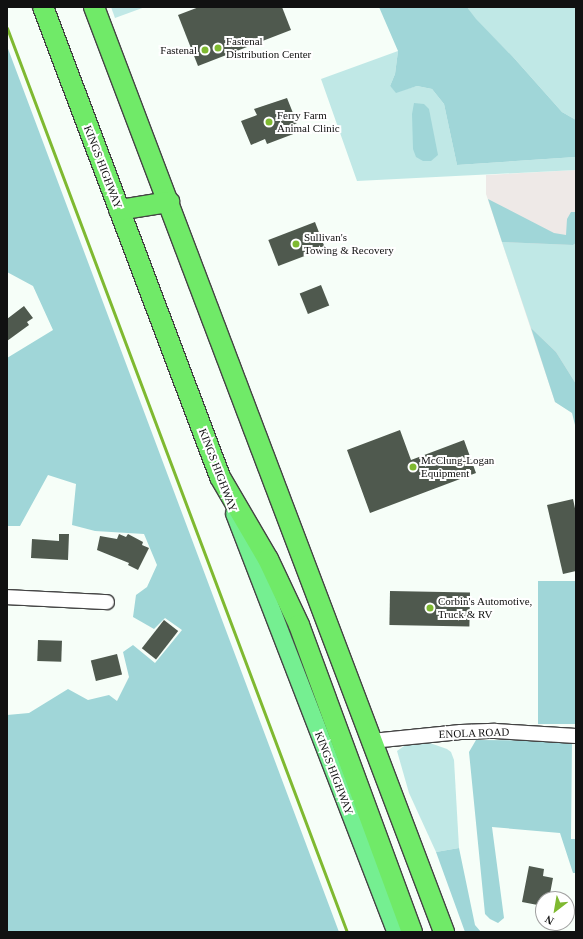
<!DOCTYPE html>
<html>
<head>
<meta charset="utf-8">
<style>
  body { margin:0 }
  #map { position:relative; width:583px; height:939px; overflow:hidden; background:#f6fef8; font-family:Georgia,serif }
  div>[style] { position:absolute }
  .industrial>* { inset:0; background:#eee9e7 }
  .green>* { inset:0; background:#c0e8e6 }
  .forest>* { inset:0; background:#a0d6d8; transform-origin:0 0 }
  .building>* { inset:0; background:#4f594e; transform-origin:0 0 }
  .roads { filter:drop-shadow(1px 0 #444) drop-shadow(-1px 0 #444) drop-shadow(0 1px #444) drop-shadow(0 -1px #444) }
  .minor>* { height:14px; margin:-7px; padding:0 7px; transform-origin:7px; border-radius:7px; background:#fff }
  .major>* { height:17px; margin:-8.5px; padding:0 8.5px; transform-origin:8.5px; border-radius:8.5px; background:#75ef91 }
  .highway>* { height:20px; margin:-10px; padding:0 10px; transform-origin:10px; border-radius:10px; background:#70ea68 }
  .rail>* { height:3px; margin:-1.5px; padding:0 1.5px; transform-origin:1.5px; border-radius:1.5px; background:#7fb931 }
  .dots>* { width:11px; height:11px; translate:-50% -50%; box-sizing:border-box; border:2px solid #fff; border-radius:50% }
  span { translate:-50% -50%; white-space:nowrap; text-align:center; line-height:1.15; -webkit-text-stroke:4px #fff; paint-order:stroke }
  .poi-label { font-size:11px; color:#111 }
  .left { translate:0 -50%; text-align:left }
  .right { translate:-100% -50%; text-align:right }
  .street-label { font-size:11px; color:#111 }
  .frame { position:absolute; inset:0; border:8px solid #111; pointer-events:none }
  .north { position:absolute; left:535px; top:891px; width:40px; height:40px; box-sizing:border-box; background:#fff; border:1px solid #a0a0a0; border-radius:50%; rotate:211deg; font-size:11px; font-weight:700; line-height:16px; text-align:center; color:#111 }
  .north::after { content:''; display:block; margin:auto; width:14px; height:18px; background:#7fb931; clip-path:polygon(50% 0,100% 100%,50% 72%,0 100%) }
</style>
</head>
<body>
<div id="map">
  <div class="industrial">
    <i style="clip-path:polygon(576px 170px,576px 415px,555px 402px,486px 194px,486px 175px)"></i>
  </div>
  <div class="green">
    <i style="clip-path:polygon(111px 7px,145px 7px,115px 18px)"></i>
    <i style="clip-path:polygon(467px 7px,576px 7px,576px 120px,562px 112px,514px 58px,475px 19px)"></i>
    <i style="clip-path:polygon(398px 51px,395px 74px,390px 86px,396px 92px,417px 86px,432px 89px,444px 104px,457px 165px,576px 157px,576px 170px,357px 181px,321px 79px)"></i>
    <i style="clip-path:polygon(502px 242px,573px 245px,576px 243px,576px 384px,556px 352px,531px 328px)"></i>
    <i style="clip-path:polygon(427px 742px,447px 749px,451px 752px,454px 760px,459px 848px,436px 852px,409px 793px,397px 751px,407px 744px)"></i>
  </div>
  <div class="forest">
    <i style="clip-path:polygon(379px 7px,467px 7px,476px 19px,514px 58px,562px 112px,576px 120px,576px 157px,457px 165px,444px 104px,432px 89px,417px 86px,396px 93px,390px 86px,395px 74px,398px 51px)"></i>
    <i style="clip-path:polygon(7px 46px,339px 932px,7px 932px,7px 715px,29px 713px,68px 689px,88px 700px,109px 695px,117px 701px,129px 677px,123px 652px,133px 645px,155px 663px,182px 630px,165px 618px,154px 629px,133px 617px,136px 595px,147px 587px,157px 565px,144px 534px,95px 531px,72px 525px,76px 484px,48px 475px,20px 526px,7px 526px,7px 358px,53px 330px,33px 286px,7px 272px)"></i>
    <i style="clip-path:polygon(414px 103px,424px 104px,429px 109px,438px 155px,431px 161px,423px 161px,416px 157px,413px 149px,412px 114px)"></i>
    <i style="clip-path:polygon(488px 199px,554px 233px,566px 235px,567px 219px,571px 212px,576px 212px,576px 243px,573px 245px,502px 242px)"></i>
    <i style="clip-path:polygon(531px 328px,556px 352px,576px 384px,576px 429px,572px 413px,555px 402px)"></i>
    <i style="left:576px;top:581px;width:143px;height:38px;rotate:90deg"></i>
    <i style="clip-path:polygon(476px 740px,572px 741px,571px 839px,576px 839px,576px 873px,573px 873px,560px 833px,492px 827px,504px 918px,498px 923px,490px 919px,485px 914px,469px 752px)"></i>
    <i style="clip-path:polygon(459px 848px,475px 925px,481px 932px,465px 932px,436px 852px)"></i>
  </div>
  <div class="building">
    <i style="clip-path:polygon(199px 7px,282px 7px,291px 30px,198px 66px,178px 15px)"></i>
    <i style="clip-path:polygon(287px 98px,297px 123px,293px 125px,296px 133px,267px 144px,265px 139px,251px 145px,241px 121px,257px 115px,254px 109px)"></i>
    <i style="left:315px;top:222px;width:28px;height:50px;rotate:69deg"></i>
    <i style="left:321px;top:285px;width:22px;height:23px;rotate:68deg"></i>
    <i style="clip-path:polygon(24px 306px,33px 318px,27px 322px,29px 325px,7px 341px,7px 319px)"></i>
    <i style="clip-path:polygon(400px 430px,411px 460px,464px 440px,476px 473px,370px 513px,347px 450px)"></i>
    <i style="clip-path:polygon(573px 499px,576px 513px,576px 571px,563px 574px,547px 505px)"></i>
    <i style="clip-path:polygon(59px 534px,69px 534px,68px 560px,31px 558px,32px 539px,59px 541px)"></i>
    <i style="clip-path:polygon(119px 534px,126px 537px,128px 534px,143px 542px,142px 545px,149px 548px,138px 570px,128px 565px,129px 563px,97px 550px,100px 536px,117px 539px)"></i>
    <i style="left:390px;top:591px;width:80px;height:34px;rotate:1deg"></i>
    <i style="left:164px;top:620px;width:18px;height:36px;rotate:38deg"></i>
    <i style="left:38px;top:640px;width:24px;height:21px;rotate:2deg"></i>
    <i style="left:117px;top:654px;width:21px;height:27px;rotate:76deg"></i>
    <i style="clip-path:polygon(529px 866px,544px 869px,543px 876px,553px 878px,549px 899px,543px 899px,543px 906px,522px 902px)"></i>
  </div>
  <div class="roads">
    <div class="minor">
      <i style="left:7px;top:597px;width:100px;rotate:2.9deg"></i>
      <i style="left:372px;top:741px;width:89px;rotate:-5.8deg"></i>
      <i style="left:461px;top:732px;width:34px;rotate:-2deg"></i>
      <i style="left:495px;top:731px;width:81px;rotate:3.5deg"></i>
    </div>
    <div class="major">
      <i style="left:234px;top:513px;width:449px;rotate:68.9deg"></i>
    </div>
    <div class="highway">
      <i style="left:43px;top:7px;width:502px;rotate:69.36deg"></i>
      <i style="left:220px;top:477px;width:95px;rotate:59.7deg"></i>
      <i style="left:268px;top:559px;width:73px;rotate:64.8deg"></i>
      <i style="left:299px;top:625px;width:327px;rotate:69.8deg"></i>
      <i style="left:94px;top:7px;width:989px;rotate:69.27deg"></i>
      <i style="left:119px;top:210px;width:51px;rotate:-9.1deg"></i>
    </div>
  </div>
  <div class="rail">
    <i style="left:7px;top:28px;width:966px;rotate:69.39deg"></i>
  </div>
  <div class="dots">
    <i style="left:218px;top:48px;background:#7fb931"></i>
    <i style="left:205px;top:50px;background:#7fb931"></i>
    <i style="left:269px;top:122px;background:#7fb931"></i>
    <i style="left:296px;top:244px;background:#7fb931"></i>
    <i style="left:413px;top:467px;background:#7fb931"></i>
    <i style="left:430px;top:608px;background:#7fb931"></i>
  </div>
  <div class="poi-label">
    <span class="left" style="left:226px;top:48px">Fastenal<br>Distribution Center</span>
    <span class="right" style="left:197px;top:50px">Fastenal</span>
    <span class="left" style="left:277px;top:122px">Ferry Farm<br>Animal Clinic</span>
    <span class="left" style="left:304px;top:244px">Sullivan's<br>Towing &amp; Recovery</span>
    <span class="left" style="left:421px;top:467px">McClung-Logan<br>Equipment</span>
    <span class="left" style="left:438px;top:608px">Corbin's Automotive,<br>Truck &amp; RV</span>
  </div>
  <div class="street-label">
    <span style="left:103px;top:167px;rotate:69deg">KINGS HIGHWAY</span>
    <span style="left:218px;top:470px;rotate:69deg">KINGS HIGHWAY</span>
    <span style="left:474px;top:733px;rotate:-2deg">ENOLA ROAD</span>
    <span style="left:334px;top:773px;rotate:69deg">KINGS HIGHWAY</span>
  </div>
  <div class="frame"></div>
  <div class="north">N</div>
</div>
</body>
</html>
